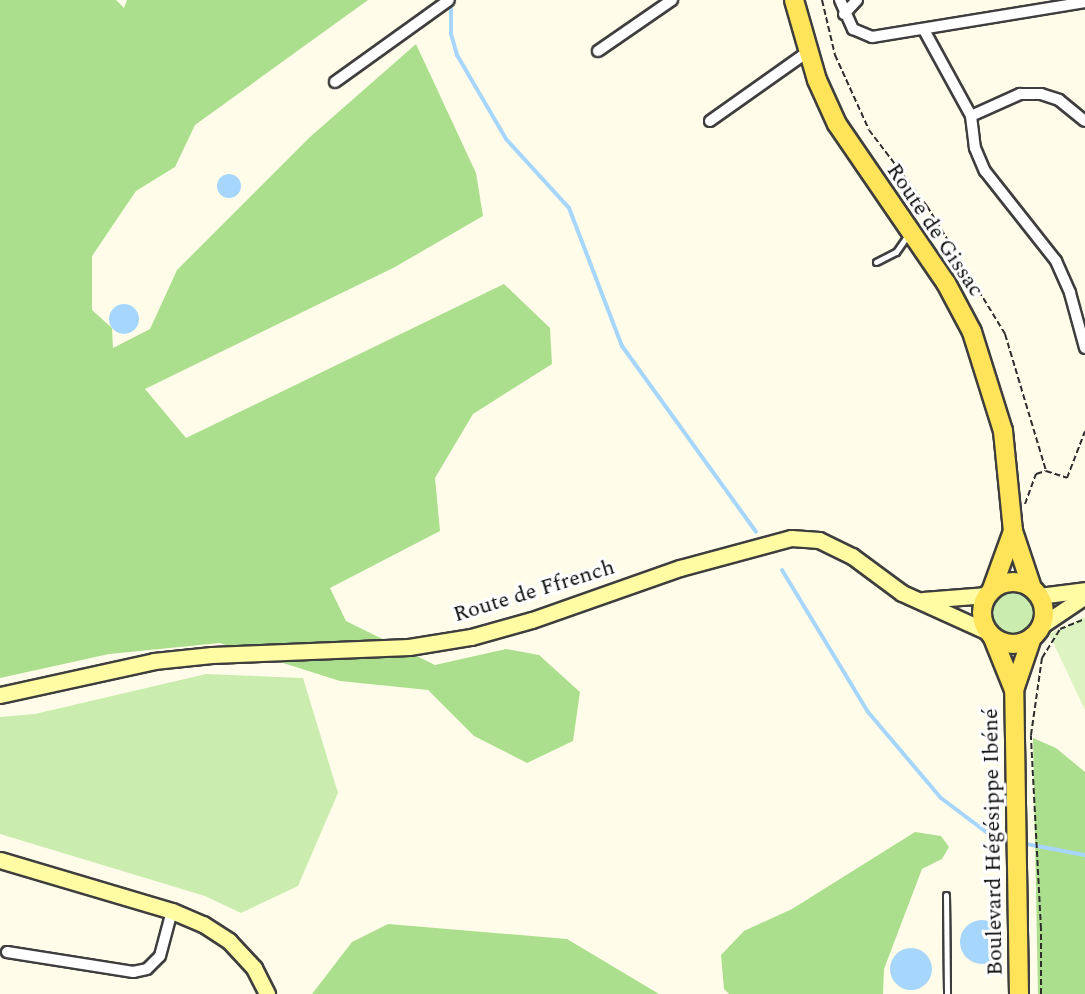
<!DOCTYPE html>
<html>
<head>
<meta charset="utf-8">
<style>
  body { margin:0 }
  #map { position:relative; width:1085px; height:994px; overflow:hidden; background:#fffce9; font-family:Spectral,serif }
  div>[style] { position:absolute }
  .green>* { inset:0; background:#caedaf }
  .round { border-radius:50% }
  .forest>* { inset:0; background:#abdf8d }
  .pitch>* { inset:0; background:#def3c2 }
  .water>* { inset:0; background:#a7d6fc }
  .stream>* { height:4px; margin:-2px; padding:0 2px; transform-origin:2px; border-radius:2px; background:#a7d6fc }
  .path>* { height:2px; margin-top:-1px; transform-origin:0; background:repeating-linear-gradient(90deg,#2d2d2d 0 6px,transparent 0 9px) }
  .roads { filter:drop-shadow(2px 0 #3e3e3e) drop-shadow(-2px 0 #3e3e3e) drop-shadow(0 2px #3e3e3e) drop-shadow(0 -2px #3e3e3e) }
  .lane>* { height:5px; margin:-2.5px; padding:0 2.5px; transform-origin:2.5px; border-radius:2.5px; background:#fff }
  .street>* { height:10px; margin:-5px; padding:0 5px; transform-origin:5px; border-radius:5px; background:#fff }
  .secondary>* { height:15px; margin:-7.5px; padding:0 7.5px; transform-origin:7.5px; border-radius:7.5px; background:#fffca4 }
  .primary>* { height:18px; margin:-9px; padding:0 9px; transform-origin:9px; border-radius:9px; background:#ffe359 }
  .primary>.ring { margin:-9px; padding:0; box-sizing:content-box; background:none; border:18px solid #ffe359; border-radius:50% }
  span { translate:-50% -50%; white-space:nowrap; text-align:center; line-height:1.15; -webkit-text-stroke:6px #fff; paint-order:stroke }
  .street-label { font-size:22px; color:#0b0b0b }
</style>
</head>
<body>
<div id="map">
  <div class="green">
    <i class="round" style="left:988px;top:587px;width:50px;height:50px"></i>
    <i style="clip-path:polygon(206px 674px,303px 678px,338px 793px,298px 886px,241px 913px,205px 896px,0 834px,0 717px,35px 714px)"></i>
  </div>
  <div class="forest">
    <i style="clip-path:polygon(0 0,116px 0,124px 8px,127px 0,368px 0,195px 125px,175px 167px,136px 191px,92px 256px,92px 310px,112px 328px,113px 348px,150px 329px,177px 270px,310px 137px,416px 44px,476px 173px,483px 216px,395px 267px,145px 389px,186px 438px,504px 284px,550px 328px,552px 364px,473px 414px,435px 478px,440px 531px,330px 588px,346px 621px,435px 665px,506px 649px,539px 655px,580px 692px,573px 741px,527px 763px,474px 736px,428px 690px,340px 681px,220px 643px,109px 654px,0 678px)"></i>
    <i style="clip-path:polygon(1033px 738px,1056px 748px,1085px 772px,1085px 994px,1038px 994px)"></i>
    <i style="clip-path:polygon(915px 832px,941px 836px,949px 847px,942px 859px,922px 869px,884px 969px,883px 994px,729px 994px,724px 989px,721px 955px,744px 931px,792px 909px)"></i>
    <i style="clip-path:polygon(388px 924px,567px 939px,659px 994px,312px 994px,352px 942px)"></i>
  </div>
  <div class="pitch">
    <i style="clip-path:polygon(1085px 617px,1085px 710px,1049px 634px)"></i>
  </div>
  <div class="water">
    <i class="round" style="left:217px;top:174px;width:24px;height:24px"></i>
    <i class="round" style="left:109px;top:304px;width:30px;height:30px"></i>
    <i class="round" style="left:960px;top:920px;width:44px;height:44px"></i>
    <i class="round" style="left:890px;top:948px;width:42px;height:42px"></i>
  </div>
  <div class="stream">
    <i style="left:451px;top:1px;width:33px;rotate:90deg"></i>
    <i style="left:451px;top:34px;width:22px;rotate:74deg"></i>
    <i style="left:457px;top:55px;width:97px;rotate:59.7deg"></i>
    <i style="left:506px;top:139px;width:93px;rotate:47.6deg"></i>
    <i style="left:569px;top:208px;width:148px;rotate:69deg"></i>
    <i style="left:622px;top:346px;width:229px;rotate:54.2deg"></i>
    <i style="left:782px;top:570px;width:166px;rotate:58.8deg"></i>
    <i style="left:868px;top:712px;width:113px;rotate:49.7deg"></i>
    <i style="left:941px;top:798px;width:70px;rotate:36.9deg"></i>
    <i style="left:997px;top:840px;width:14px;rotate:8deg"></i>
    <i style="left:1021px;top:843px;width:65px;rotate:10.6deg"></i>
  </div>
  <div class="path">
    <i style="left:822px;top:0;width:57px;rotate:76.7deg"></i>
    <i style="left:835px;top:55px;width:82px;rotate:65.6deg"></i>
    <i style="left:869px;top:130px;width:96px;rotate:52.7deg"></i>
    <i style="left:927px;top:206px;width:150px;rotate:58.6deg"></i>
    <i style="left:1005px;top:334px;width:143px;rotate:73.3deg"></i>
    <i style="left:1025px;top:504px;width:32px;rotate:-70deg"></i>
    <i style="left:1036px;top:474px;width:10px;rotate:-17deg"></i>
    <i style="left:1046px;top:471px;width:22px;rotate:18deg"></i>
    <i style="left:1067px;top:478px;width:50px;rotate:-69deg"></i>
    <i style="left:1041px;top:994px;width:65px;rotate:-90deg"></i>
    <i style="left:1041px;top:929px;width:194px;rotate:-93deg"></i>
    <i style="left:1031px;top:735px;width:78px;rotate:-81.9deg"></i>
    <i style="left:1042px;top:658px;width:34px;rotate:-58deg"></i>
    <i style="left:1060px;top:629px;width:27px;rotate:-22deg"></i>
  </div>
  <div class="roads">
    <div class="lane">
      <i style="left:876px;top:262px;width:22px;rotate:-27deg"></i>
      <i style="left:896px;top:252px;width:21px;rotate:-55deg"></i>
      <i style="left:946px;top:895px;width:99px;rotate:89.4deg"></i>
    </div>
    <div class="street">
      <i style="left:840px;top:0;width:32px;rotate:66deg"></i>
      <i style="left:853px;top:29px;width:21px;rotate:23deg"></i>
      <i style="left:872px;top:37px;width:216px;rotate:-9.3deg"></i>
      <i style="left:844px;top:14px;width:19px;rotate:-47deg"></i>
      <i style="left:924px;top:30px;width:98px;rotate:61.3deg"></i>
      <i style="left:971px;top:116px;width:54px;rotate:-24.2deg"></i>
      <i style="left:1020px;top:94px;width:21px"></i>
      <i style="left:1041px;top:94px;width:19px;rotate:18deg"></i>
      <i style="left:1059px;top:100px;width:33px;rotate:39deg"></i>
      <i style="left:598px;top:51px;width:90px;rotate:-34.6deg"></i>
      <i style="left:335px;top:82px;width:140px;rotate:-35.7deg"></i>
      <i style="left:971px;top:116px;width:32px;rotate:83deg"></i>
      <i style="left:975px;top:148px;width:25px;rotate:67deg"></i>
      <i style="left:985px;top:171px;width:115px;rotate:51.7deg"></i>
      <i style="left:1056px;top:261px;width:35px;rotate:66deg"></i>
      <i style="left:1070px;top:293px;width:57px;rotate:74.7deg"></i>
      <i style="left:710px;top:121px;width:121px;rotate:-35.3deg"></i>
      <i style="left:7px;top:952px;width:128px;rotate:9deg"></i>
      <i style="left:133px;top:972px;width:14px;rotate:-12deg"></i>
      <i style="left:147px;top:969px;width:18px;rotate:-45deg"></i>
      <i style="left:160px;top:956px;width:47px;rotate:-75.1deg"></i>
    </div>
    <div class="secondary">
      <i style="left:1039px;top:596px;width:46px;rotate:-7.4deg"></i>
      <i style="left:923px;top:600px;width:64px;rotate:-4.5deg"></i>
      <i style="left:1042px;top:625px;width:52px;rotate:-34deg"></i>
      <i style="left:0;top:695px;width:158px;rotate:-12.4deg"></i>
      <i style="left:154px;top:661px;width:58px;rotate:-5.9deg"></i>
      <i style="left:212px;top:655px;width:197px;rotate:-2.3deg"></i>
      <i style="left:409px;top:647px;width:63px;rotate:-9.2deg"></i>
      <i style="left:471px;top:637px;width:63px;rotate:-15.6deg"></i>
      <i style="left:532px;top:620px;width:157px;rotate:-19.4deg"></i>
      <i style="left:680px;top:568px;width:115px;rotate:-15.1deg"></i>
      <i style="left:791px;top:538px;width:28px;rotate:4deg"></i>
      <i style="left:819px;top:540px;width:37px;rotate:26deg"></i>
      <i style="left:852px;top:556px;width:62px;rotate:36.5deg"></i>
      <i style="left:902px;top:593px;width:94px;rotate:24.4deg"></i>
      <i style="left:0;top:860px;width:179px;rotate:16.5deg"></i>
      <i style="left:172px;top:911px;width:34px;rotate:23deg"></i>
      <i style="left:203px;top:924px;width:31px;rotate:33deg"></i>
      <i style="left:229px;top:941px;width:37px;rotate:47deg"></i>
      <i style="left:254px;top:968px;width:29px;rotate:63deg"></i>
    </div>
    <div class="primary">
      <i style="left:794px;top:0;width:83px;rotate:74deg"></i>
      <i style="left:817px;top:80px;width:48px;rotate:65.6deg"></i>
      <i style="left:837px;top:124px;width:193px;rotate:55.6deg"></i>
      <i style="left:946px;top:283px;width:55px;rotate:62deg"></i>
      <i style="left:972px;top:332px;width:104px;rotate:72.6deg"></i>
      <i style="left:1003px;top:431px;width:100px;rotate:84.3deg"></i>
      <i style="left:1013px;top:531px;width:60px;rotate:71.6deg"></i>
      <i class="ring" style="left:982px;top:582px;width:44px;height:44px"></i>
      <i style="left:992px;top:589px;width:62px;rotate:-70.1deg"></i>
      <i style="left:993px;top:638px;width:56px;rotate:68deg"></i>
      <i style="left:1019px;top:994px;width:304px;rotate:-90.9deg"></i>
      <i style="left:1014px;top:690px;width:56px;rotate:-71.2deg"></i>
    </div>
  </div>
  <div class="street-label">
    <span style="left:935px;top:230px;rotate:56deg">Route de Gissac</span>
    <span style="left:534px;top:591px;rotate:-17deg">Route de Ffrench</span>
    <span style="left:993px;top:842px;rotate:-91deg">Boulevard Hégésippe Ibéné</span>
  </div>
</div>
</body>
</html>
